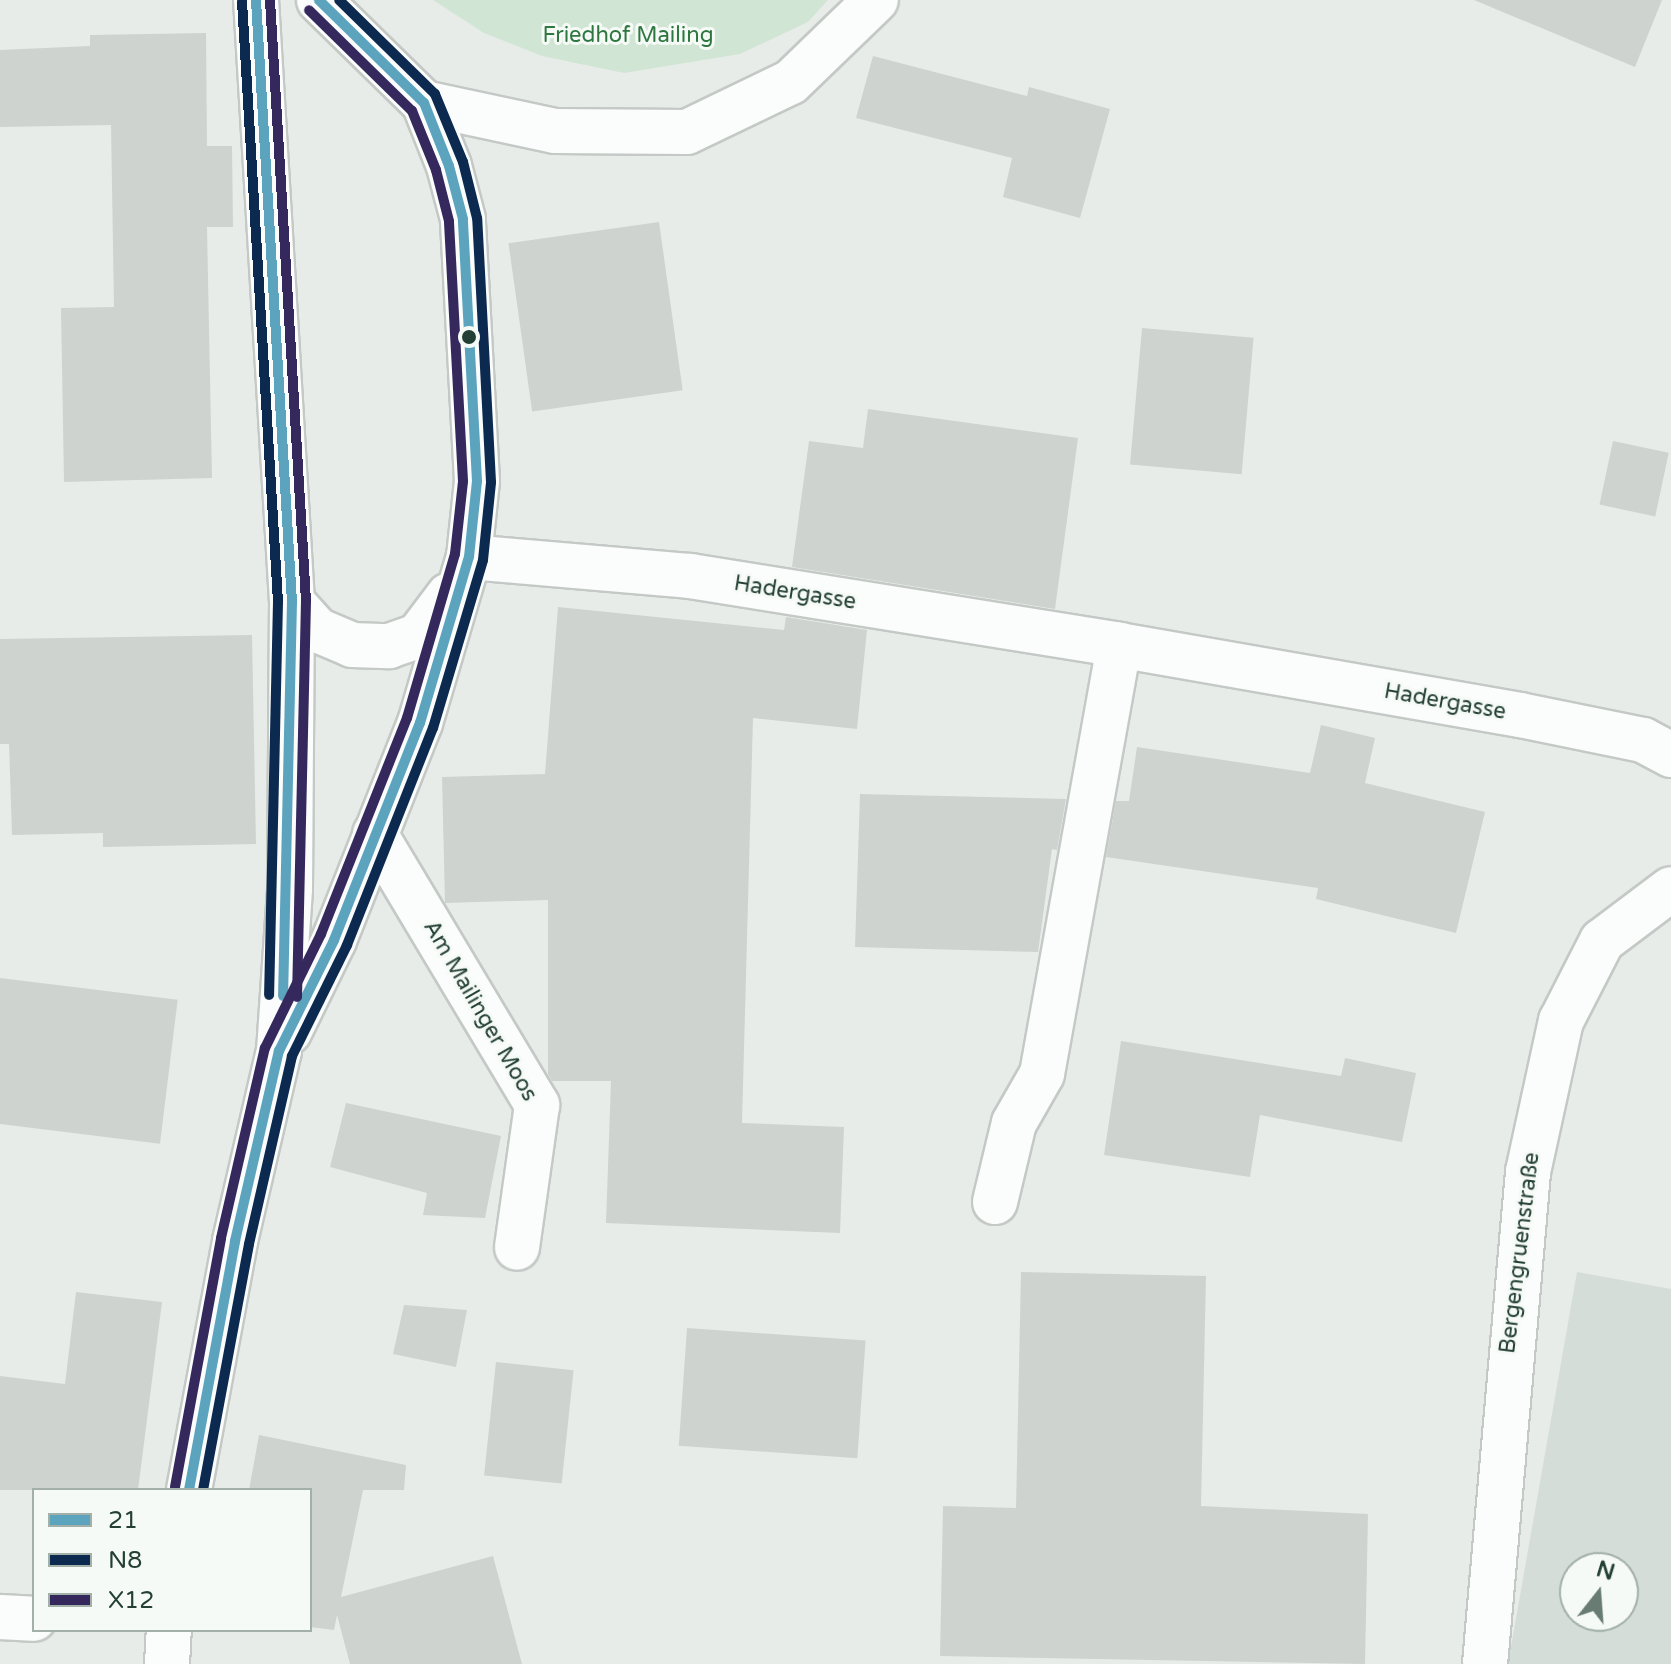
<!DOCTYPE html>
<html>
<head>
<meta charset="utf-8">
<style>
  body { margin:0 }
  #map { position:relative; width:1671px; height:1664px; overflow:hidden; background:#e7ece9; font-family:"Varela Round",sans-serif }
  div>[style] { position:absolute }
  .built>* { inset:0; background:#d5ddd8 }
  .green>* { inset:0; background:#d0e5d4 }
  .building>* { inset:0; background:#ced3d0; transform-origin:0 0 }
  .roads { filter:drop-shadow(2px 0 #c4c9c6) drop-shadow(-2px 0 #c4c9c6) drop-shadow(0 2px #c4c9c6) drop-shadow(0 -2px #c4c9c6) }
  .minor>* { height:44px; margin:-22px; padding:0 22px; transform-origin:22px; border-radius:22px; background:#fbfcfc }
  .bus-1>* { height:10px; margin:-5px; padding:0 5px; transform-origin:5px; border-radius:5px; background:#5ca4be }
  .bus-2>* { height:10px; margin:-5px; padding:0 5px; transform-origin:5px; border-radius:5px; background:#0c294f }
  .bus-3>* { height:10px; margin:-5px; padding:0 5px; transform-origin:5px; border-radius:5px; background:#35285d }
  .dots>* { width:22px; height:22px; translate:-50% -50%; box-sizing:border-box; border:4px solid #f6faf7; border-radius:50% }
  span { translate:-50% -50%; white-space:nowrap; text-align:center; line-height:1.15; -webkit-text-stroke:6px #f6faf7; paint-order:stroke }
  .park-label { font-size:22px; color:#2e7740 }
  .street-label { font-size:22px; color:#244035 }
  .legend { position:absolute; left:32px; top:1488px; width:280px; height:144px; box-sizing:border-box; background:#f6faf7; border:2px solid #a2b0a9; margin:0; padding:10px 14px; list-style:none; font-size:24px; color:#244035 }
  .legend li { display:flex; align-items:center; gap:16px; height:40px }
  .legend b { width:40px; border:2px solid #a2b0a9 }
  .north { position:absolute; left:1559px; top:1552px; width:80px; height:80px; box-sizing:border-box; background:#f6faf7; border:2px solid #a2b0a9; border-radius:50%; rotate:17deg; font-size:22px; font-weight:700; line-height:32px; text-align:center; color:#244035 }
  .north::after { content:''; display:block; margin:auto; width:28px; height:36px; background:#687c74; clip-path:polygon(50% 0,100% 100%,50% 72%,0 100%) }
</style>
</head>
<body>
<div id="map">
  <div class="built">
    <i style="clip-path:polygon(evenodd,1577px 1272px,1671px 1289px,1671px 1664px,1508px 1664px,1577px 1272px,1575px 1568px,1623px 1568px,1623px 1616px,1575px 1616px,1575px 1568px)"></i>
  </div>
  <div class="green">
    <i style="clip-path:polygon(433px 0,828px 0,808px 22px,740px 54px,624px 73px,542px 56px,484px 33px)"></i>
  </div>
  <div class="building">
    <i style="clip-path:polygon(1474px 0,1662px 0,1635px 67px)"></i>
    <i style="clip-path:polygon(206px 33px,207px 146px,232px 146px,233px 227px,207px 227px,212px 478px,64px 482px,61px 308px,114px 307px,111px 125px,0 127px,0 50px,90px 46px,90px 35px)"></i>
    <i style="clip-path:polygon(873px 56px,1027px 96px,1029px 87px,1110px 109px,1080px 218px,1003px 197px,1012px 158px,856px 118px)"></i>
    <i style="left:659px;top:222px;width:170px;height:152px;rotate:82deg"></i>
    <i style="left:1142px;top:328px;width:112px;height:137px;rotate:5deg"></i>
    <i style="clip-path:polygon(868px 409px,1078px 438px,1055px 609px,792px 567px,809px 441px,863px 448px)"></i>
    <i style="left:1613px;top:441px;width:57px;height:65px;rotate:12deg"></i>
    <i style="clip-path:polygon(558px 607px,784px 630px,786px 617px,867px 630px,857px 729px,753px 718px,742px 1123px,844px 1127px,840px 1233px,606px 1223px,611px 1081px,552px 1081px,548px 1074px,548px 900px,445px 903px,442px 777px,545px 774px)"></i>
    <i style="clip-path:polygon(252px 635px,256px 844px,103px 847px,103px 833px,12px 835px,9px 744px,0 744px,0 639px)"></i>
    <i style="clip-path:polygon(1321px 725px,1375px 738px,1365px 783px,1485px 812px,1456px 933px,1316px 899px,1318px 888px,1106px 857px,1116px 801px,1129px 801px,1137px 747px,1310px 773px)"></i>
    <i style="clip-path:polygon(860px 794px,1066px 799px,1057px 850px,1052px 849px,1038px 952px,855px 947px)"></i>
    <i style="left:0;top:978px;width:179px;height:145px;rotate:7deg"></i>
    <i style="clip-path:polygon(1121px 1041px,1341px 1076px,1345px 1058px,1416px 1073px,1402px 1142px,1260px 1115px,1250px 1177px,1104px 1155px)"></i>
    <i style="clip-path:polygon(346px 1103px,501px 1136px,485px 1218px,423px 1215px,427px 1193px,330px 1167px)"></i>
    <i style="clip-path:polygon(1021px 1272px,1206px 1276px,1201px 1506px,1368px 1514px,1365px 1664px,940px 1656px,943px 1506px,1016px 1508px)"></i>
    <i style="clip-path:polygon(76px 1292px,162px 1302px,138px 1490px,0 1490px,0 1376px,65px 1384px)"></i>
    <i style="clip-path:polygon(404px 1305px,467px 1310px,456px 1367px,393px 1354px)"></i>
    <i style="left:687px;top:1328px;width:179px;height:118px;rotate:4deg"></i>
    <i style="left:496px;top:1362px;width:78px;height:114px;rotate:6deg"></i>
    <i style="clip-path:polygon(259px 1435px,406px 1465px,404px 1490px,363px 1490px,341px 1597px,493px 1556px,522px 1664px,350px 1664px,337px 1615px,334px 1630px,310px 1627px,310px 1490px,249px 1490px)"></i>
  </div>
  <div class="roads">
    <div class="minor">
      <i style="left:424px;top:103px;width:134px;rotate:12.1deg"></i>
      <i style="left:555px;top:131px;width:132px;rotate:0.4deg"></i>
      <i style="left:687px;top:132px;width:115px;rotate:-25.7deg"></i>
      <i style="left:791px;top:82px;width:118px;rotate:-44deg"></i>
      <i style="left:469px;top:557px;width:222px;rotate:4.9deg"></i>
      <i style="left:690px;top:576px;width:435px;rotate:9.1deg"></i>
      <i style="left:1119px;top:645px;width:407px;rotate:9.9deg"></i>
      <i style="left:1520px;top:715px;width:126px;rotate:11.5deg"></i>
      <i style="left:1643px;top:740px;width:32px;rotate:28deg"></i>
      <i style="left:292px;top:602px;width:38px;rotate:48deg"></i>
      <i style="left:317px;top:630px;width:38px;rotate:23deg"></i>
      <i style="left:352px;top:645px;width:37px;rotate:2deg"></i>
      <i style="left:389px;top:646px;width:31px;rotate:-19deg"></i>
      <i style="left:418px;top:636px;width:51px;rotate:-52.9deg"></i>
      <i style="left:375px;top:834px;width:316px;rotate:59.1deg"></i>
      <i style="left:537px;top:1105px;width:144px;rotate:98deg"></i>
      <i style="left:289px;top:1032px;width:102px;rotate:-63.9deg"></i>
      <i style="left:334px;top:940px;width:233px;rotate:-68.4deg"></i>
      <i style="left:420px;top:723px;width:173px;rotate:-73.6deg"></i>
      <i style="left:469px;top:557px;width:76px;rotate:-84deg"></i>
      <i style="left:477px;top:481px;width:262px;rotate:-93.1deg"></i>
      <i style="left:463px;top:219px;width:55px;rotate:-104.8deg"></i>
      <i style="left:449px;top:166px;width:68px;rotate:-111.6deg"></i>
      <i style="left:424px;top:103px;width:147px;rotate:-135.6deg"></i>
      <i style="left:995px;top:1202px;width:81px;rotate:-76.5deg"></i>
      <i style="left:1014px;top:1123px;width:56px;rotate:-60.3deg"></i>
      <i style="left:1042px;top:1074px;width:436px;rotate:-79.8deg"></i>
      <i style="left:189px;top:1490px;width:253px;rotate:-79.5deg"></i>
      <i style="left:235px;top:1241px;width:195px;rotate:-77deg"></i>
      <i style="left:279px;top:1051px;width:163px;rotate:-86.1deg"></i>
      <i style="left:290px;top:888px;width:286px;rotate:-89.6deg"></i>
      <i style="left:292px;top:602px;width:603px;rotate:-93.42deg"></i>
      <i style="left:0;top:1617px;width:34px;rotate:3deg"></i>
      <i style="left:167px;top:1664px;width:34px;rotate:-87deg"></i>
      <i style="left:1485px;top:1664px;width:494px;rotate:-85deg"></i>
      <i style="left:1528px;top:1172px;width:155px;rotate:-77.7deg"></i>
      <i style="left:1561px;top:1021px;width:90px;rotate:-62.9deg"></i>
      <i style="left:1602px;top:941px;width:86px;rotate:-37deg"></i>
    </div>
  </div>
  <div class="bus-1">
    <i style="left:256px;top:0;width:603px;rotate:86.58deg"></i>
    <i style="left:292px;top:602px;width:394px;rotate:91.3deg"></i>
    <i style="left:189px;top:1490px;width:253px;rotate:-79.5deg"></i>
    <i style="left:235px;top:1241px;width:195px;rotate:-77deg"></i>
    <i style="left:279px;top:1051px;width:124px;rotate:-63.6deg"></i>
    <i style="left:334px;top:940px;width:233px;rotate:-68.4deg"></i>
    <i style="left:420px;top:723px;width:173px;rotate:-73.6deg"></i>
    <i style="left:469px;top:557px;width:76px;rotate:-84deg"></i>
    <i style="left:477px;top:481px;width:262px;rotate:-93.1deg"></i>
    <i style="left:463px;top:219px;width:55px;rotate:-104.8deg"></i>
    <i style="left:449px;top:166px;width:68px;rotate:-111.6deg"></i>
    <i style="left:424px;top:103px;width:147px;rotate:-135.6deg"></i>
  </div>
  <div class="bus-2">
    <i style="left:242px;top:1px;width:602px;rotate:86.57deg"></i>
    <i style="left:278px;top:602px;width:393px;rotate:91.3deg"></i>
    <i style="left:203px;top:1490px;width:250px;rotate:-79.4deg"></i>
    <i style="left:249px;top:1244px;width:193px;rotate:-77.1deg"></i>
    <i style="left:292px;top:1056px;width:124px;rotate:-63.6deg"></i>
    <i style="left:347px;top:945px;width:233px;rotate:-68.4deg"></i>
    <i style="left:433px;top:728px;width:175px;rotate:-73.4deg"></i>
    <i style="left:483px;top:560px;width:78px;rotate:-84.1deg"></i>
    <i style="left:491px;top:482px;width:264px;rotate:-93deg"></i>
    <i style="left:477px;top:218px;width:58px;rotate:-104deg"></i>
    <i style="left:463px;top:162px;width:74px;rotate:-112.4deg"></i>
    <i style="left:435px;top:94px;width:134px;rotate:-135.6deg"></i>
  </div>
  <div class="bus-3">
    <i style="left:270px;top:0;width:602px;rotate:86.57deg"></i>
    <i style="left:306px;top:601px;width:396px;rotate:91.3deg"></i>
    <i style="left:175px;top:1487px;width:253px;rotate:-79.5deg"></i>
    <i style="left:221px;top:1238px;width:195px;rotate:-77deg"></i>
    <i style="left:265px;top:1048px;width:127px;rotate:-63.8deg"></i>
    <i style="left:321px;top:934px;width:232px;rotate:-68.3deg"></i>
    <i style="left:407px;top:718px;width:171px;rotate:-73.7deg"></i>
    <i style="left:455px;top:554px;width:73px;rotate:-83.7deg"></i>
    <i style="left:463px;top:481px;width:260px;rotate:-93.1deg"></i>
    <i style="left:449px;top:221px;width:53px;rotate:-104.3deg"></i>
    <i style="left:436px;top:170px;width:64px;rotate:-112.1deg"></i>
    <i style="left:412px;top:111px;width:144px;rotate:-135.6deg"></i>
  </div>
  <div class="dots">
    <i style="left:469px;top:337px;background:#244035"></i>
  </div>
  <div class="park-label">
    <span style="left:628px;top:36px">Friedhof Mailing</span>
  </div>
  <div class="street-label">
    <span style="left:795px;top:593px;rotate:9deg">Hadergasse</span>
    <span style="left:1445px;top:702px;rotate:10deg">Hadergasse</span>
    <span style="left:480px;top:1011px;rotate:60deg">Am Mailinger Moos</span>
    <span style="left:1520px;top:1253px;rotate:-83deg">Bergengruenstraße</span>
  </div>
  <ul class="legend">
  <li><b style="height:10px;background:#5ca4be"></b>21</li>
  <li><b style="height:10px;background:#0c294f"></b>N8</li>
  <li><b style="height:10px;background:#35285d"></b>X12</li>
  </ul>
  <div class="north">N</div>
</div>
</body>
</html>
